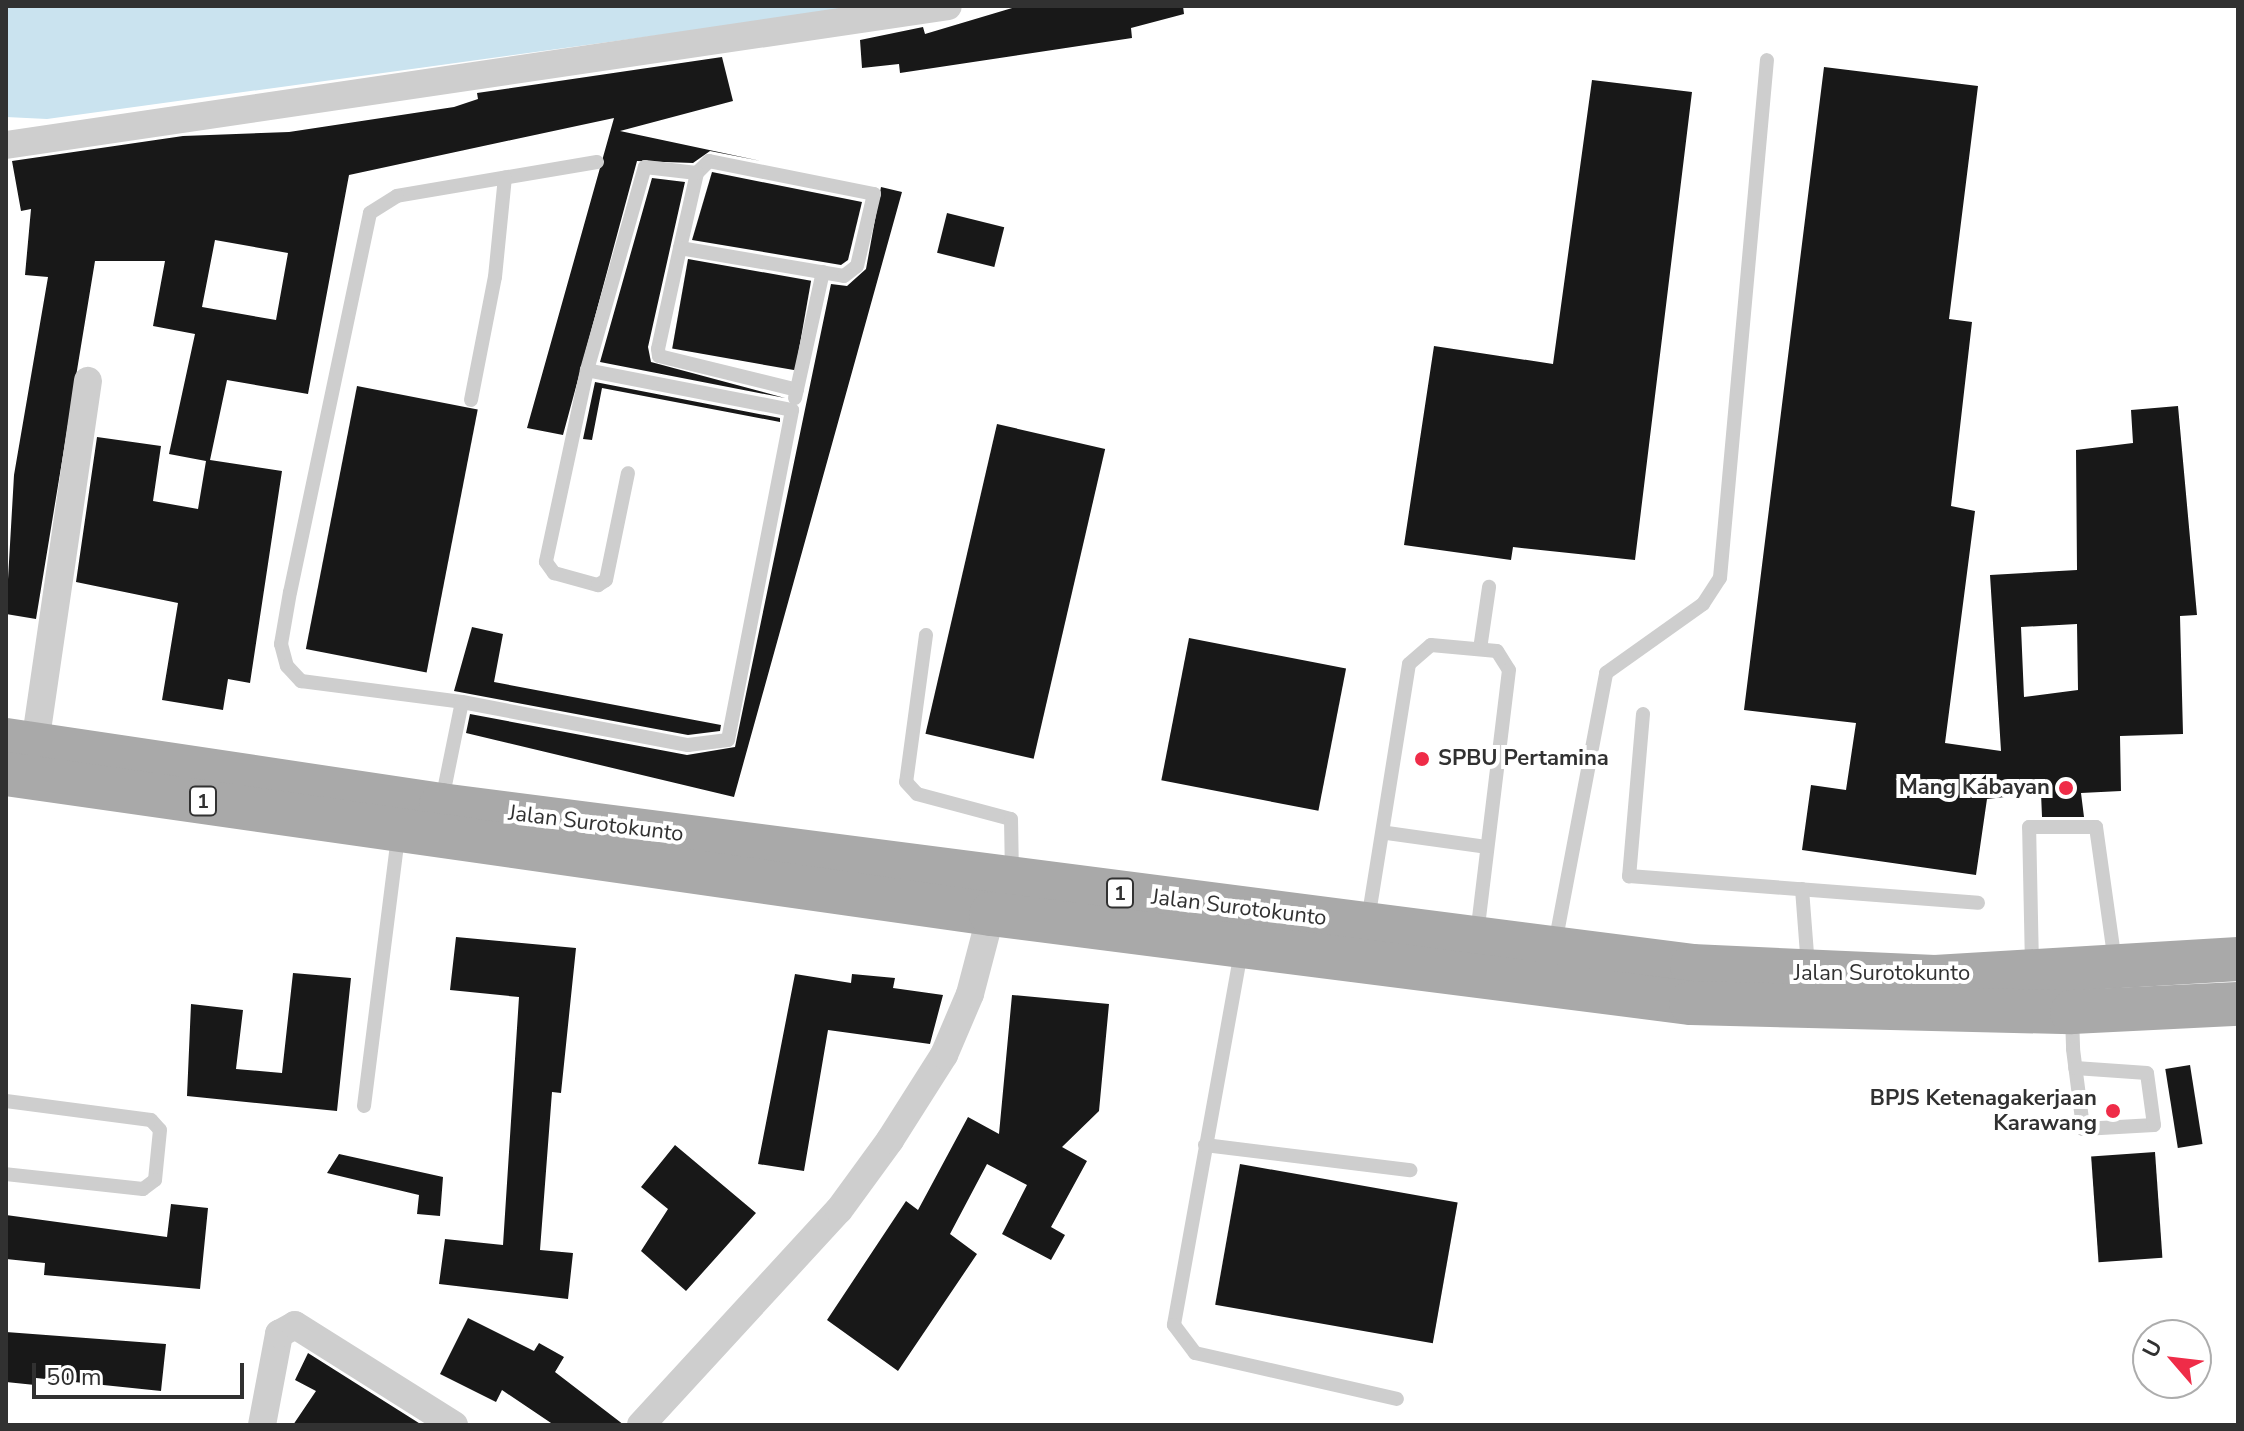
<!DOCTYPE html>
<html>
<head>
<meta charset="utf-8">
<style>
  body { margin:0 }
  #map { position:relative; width:2244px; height:1431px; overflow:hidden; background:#fff; font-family:"Nunito Sans",sans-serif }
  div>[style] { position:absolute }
  .water>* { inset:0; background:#cae3ef }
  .building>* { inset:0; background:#181818; transform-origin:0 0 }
  .service>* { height:14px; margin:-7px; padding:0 7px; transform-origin:7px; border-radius:7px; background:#cecece }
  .minor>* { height:28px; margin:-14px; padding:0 14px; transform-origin:14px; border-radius:14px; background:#cecece }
  .primary>* { height:44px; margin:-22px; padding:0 22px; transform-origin:22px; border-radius:22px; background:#a9a9a9 }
  .dots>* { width:22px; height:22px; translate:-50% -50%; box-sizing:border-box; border:4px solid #fff; border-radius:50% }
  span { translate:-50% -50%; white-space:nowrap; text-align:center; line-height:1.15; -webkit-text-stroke:8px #fff; paint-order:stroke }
  .shield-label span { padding:2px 6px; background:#fff; border:2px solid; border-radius:6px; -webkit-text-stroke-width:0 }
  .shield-label { font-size:20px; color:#313131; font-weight:700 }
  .poi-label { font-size:22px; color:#313131; font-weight:700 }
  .left { translate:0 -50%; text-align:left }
  .right { translate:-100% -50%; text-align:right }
  .street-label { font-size:22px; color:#313131 }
  .frame { position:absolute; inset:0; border:8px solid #313131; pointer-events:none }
  .north { position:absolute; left:2132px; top:1319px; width:80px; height:80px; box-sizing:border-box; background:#fff; border:2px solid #adadad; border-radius:50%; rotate:298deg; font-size:22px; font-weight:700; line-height:32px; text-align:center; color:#313131 }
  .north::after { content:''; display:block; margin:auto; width:28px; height:36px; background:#ef2c48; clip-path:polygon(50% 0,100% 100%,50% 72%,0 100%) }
  .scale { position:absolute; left:32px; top:1363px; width:212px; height:36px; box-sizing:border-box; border:4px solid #313131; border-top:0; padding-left:10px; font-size:24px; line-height:28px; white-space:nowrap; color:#313131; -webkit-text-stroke:6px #fff; paint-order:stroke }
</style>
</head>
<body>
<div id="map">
  <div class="water">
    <i style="clip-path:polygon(6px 6px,872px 6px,47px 119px,6px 117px)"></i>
  </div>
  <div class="building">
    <i style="clip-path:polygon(1019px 6px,1183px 6px,1184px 14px,1131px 28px,1132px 38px,900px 73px,899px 64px,862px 68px,860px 40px,923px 27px,925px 34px)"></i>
    <i style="clip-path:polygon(evenodd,722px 57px,733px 101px,620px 131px,761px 161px,710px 151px,693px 163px,637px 161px,563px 435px,527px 428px,614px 118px,349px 175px,308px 394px,227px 380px,210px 460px,282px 471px,250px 683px,228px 679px,223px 710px,162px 700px,178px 603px,76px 582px,97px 437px,161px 446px,153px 501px,198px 509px,206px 461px,169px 454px,195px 334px,153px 326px,165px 261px,95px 261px,36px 619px,6px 614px,14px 475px,48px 277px,25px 275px,31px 209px,21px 211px,12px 161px,183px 136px,289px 132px,454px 107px,478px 99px,477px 93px,722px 57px,215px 240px,288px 253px,276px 320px,202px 307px,215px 240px)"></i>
    <i style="clip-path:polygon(evenodd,1824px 67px,1978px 86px,1949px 319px,1972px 322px,1951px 506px,1975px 511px,1945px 743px,2001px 751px,1990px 575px,2077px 570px,2076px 450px,2133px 443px,2131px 410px,2178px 406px,2197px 615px,2180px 616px,2183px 734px,2120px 736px,2121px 791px,2081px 793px,2084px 817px,2042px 817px,2041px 793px,1987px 799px,1976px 875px,1802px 850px,1811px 785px,1846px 790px,1856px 723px,1744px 710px,1824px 67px,2077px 624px,2078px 690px,2024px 697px,2021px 627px,2077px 624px)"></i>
    <i style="clip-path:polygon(1592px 80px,1692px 92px,1635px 560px,1513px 547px,1511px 560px,1404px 545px,1434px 346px,1553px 364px)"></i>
    <i style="clip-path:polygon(712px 172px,862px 202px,848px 260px,841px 265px,692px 240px)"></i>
    <i style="clip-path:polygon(652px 178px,685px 182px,648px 347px,651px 362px,785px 398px,600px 362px)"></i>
    <i style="clip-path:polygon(881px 187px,902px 192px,734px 797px,466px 733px,470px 714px,687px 755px,735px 747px,831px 284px,847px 286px,866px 269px)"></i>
    <i style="left:947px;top:213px;width:59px;height:41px;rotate:14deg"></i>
    <i style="left:688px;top:259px;width:125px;height:91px;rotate:10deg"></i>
    <i style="clip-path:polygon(595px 382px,780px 418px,780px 422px,602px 388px,592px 440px,583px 439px)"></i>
    <i style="left:357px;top:386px;width:123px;height:268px;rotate:11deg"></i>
    <i style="left:997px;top:424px;width:111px;height:318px;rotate:13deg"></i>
    <i style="clip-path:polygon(472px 627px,503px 634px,494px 682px,721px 725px,720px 731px,688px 735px,454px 691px)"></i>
    <i style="left:1189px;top:638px;width:160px;height:145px;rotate:11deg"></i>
    <i style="clip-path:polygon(456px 937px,576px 948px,561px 1093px,552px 1092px,540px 1250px,573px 1253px,568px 1299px,439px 1284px,445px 1239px,503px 1245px,519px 997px,450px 990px)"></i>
    <i style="clip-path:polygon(293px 973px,351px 978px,337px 1111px,187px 1096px,191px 1004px,243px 1010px,236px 1069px,282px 1073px)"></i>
    <i style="clip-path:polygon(795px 974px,851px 983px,852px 974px,895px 978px,893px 988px,943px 995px,930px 1044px,828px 1030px,804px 1171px,758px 1164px)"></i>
    <i style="clip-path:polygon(1012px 995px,1109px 1004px,1099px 1111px,1062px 1147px,1087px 1161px,1051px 1227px,1065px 1235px,1051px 1260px,1002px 1234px,1027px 1185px,987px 1164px,950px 1234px,977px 1254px,898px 1371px,827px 1320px,906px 1201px,918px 1210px,968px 1117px,999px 1134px)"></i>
    <i style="left:2190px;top:1065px;width:80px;height:25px;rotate:81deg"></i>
    <i style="clip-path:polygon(675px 1145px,756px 1213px,686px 1291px,641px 1251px,668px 1209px,641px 1187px)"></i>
    <i style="left:2155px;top:1152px;width:106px;height:64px;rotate:86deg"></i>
    <i style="clip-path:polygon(339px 1154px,443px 1177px,440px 1216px,417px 1214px,419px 1195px,327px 1173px)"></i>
    <i style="left:1240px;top:1164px;width:221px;height:143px;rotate:10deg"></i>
    <i style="clip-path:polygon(171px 1204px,208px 1208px,200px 1289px,44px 1275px,45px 1263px,6px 1259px,6px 1215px,167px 1237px)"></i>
    <i style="clip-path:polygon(468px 1318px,534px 1351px,539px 1343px,564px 1357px,555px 1372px,624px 1425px,554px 1425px,502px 1390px,496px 1402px,440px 1374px)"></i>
    <i style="clip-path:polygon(6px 1332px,166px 1344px,161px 1391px,36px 1378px,35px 1385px,6px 1382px)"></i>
    <i style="clip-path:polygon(308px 1353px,422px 1425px,293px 1425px,316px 1391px,295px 1380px)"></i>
  </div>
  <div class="service">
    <i style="left:597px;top:162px;width:203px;rotate:170.4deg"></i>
    <i style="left:397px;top:196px;width:32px;rotate:148deg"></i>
    <i style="left:370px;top:213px;width:387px;rotate:101.9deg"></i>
    <i style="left:290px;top:592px;width:53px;rotate:99.8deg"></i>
    <i style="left:281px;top:644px;width:23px;rotate:75deg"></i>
    <i style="left:287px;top:666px;width:21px;rotate:47deg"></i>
    <i style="left:301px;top:681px;width:162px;rotate:7.4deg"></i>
    <i style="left:462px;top:702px;width:230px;rotate:10.8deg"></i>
    <i style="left:688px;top:745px;width:40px;rotate:-7.1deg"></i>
    <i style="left:728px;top:740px;width:336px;rotate:-79deg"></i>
    <i style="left:792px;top:410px;width:209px;rotate:-169deg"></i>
    <i style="left:587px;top:370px;width:196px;rotate:102.1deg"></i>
    <i style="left:546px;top:562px;width:14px;rotate:54deg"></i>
    <i style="left:554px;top:573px;width:46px;rotate:15.3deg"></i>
    <i style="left:598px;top:585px;width:9px;rotate:-32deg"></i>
    <i style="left:606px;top:580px;width:109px;rotate:-78.4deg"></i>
    <i style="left:680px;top:248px;width:166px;rotate:9.7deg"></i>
    <i style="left:844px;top:276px;width:16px;rotate:-38deg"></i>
    <i style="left:857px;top:266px;width:74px;rotate:-76.7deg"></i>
    <i style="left:874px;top:194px;width:168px;rotate:-168.7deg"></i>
    <i style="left:709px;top:161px;width:17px;rotate:135deg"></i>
    <i style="left:697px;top:173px;width:77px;rotate:102.8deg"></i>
    <i style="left:680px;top:248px;width:103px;rotate:102.3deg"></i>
    <i style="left:658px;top:349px;width:7px;rotate:82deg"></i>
    <i style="left:659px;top:356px;width:142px;rotate:13.8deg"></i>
    <i style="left:587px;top:370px;width:211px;rotate:-74.1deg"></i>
    <i style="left:645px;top:167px;width:52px;rotate:6.6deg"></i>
    <i style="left:795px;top:398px;width:129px;rotate:-77.5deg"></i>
    <i style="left:471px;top:400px;width:125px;rotate:-79deg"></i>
    <i style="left:495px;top:277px;width:100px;rotate:-84.3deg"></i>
    <i style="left:926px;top:635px;width:148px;rotate:97.7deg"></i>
    <i style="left:906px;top:782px;width:16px;rotate:47deg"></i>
    <i style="left:917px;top:794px;width:97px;rotate:14.9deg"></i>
    <i style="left:1011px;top:819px;width:55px;rotate:89deg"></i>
    <i style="left:1480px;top:649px;width:63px;rotate:-81.7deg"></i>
    <i style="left:1643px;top:714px;width:163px;rotate:94.9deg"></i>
    <i style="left:1629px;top:876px;width:350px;rotate:4.4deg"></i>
    <i style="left:442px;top:800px;width:100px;rotate:-78.5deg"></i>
    <i style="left:1387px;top:833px;width:100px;rotate:8deg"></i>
    <i style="left:1802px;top:889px;width:78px;rotate:85.6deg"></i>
    <i style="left:1368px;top:920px;width:259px;rotate:-80.9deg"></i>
    <i style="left:1409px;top:664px;width:29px;rotate:-41deg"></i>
    <i style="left:1431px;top:645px;width:66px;rotate:5.2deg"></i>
    <i style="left:1497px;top:651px;width:22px;rotate:58deg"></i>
    <i style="left:1509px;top:670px;width:267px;rotate:96.9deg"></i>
    <i style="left:1555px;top:944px;width:276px;rotate:-79.3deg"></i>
    <i style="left:1606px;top:673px;width:119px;rotate:-35.4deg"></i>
    <i style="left:1703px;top:604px;width:31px;rotate:-57deg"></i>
    <i style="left:1720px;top:578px;width:520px;rotate:-84.82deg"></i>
    <i style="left:1241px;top:952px;width:379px;rotate:100.2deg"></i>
    <i style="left:1174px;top:1325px;width:35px;rotate:53deg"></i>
    <i style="left:1195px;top:1353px;width:207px;rotate:12.8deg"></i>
    <i style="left:2032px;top:966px;width:139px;rotate:-91.2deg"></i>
    <i style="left:2029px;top:827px;width:67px"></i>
    <i style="left:2096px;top:827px;width:137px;rotate:82deg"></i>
    <i style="left:2072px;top:1017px;width:32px;rotate:88deg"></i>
    <i style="left:2073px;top:1049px;width:79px;rotate:82.7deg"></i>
    <i style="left:2083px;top:1127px;width:2px;rotate:90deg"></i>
    <i style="left:2083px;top:1129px;width:71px;rotate:-3.2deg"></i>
    <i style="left:2154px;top:1125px;width:52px;rotate:-97.7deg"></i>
    <i style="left:2147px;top:1073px;width:72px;rotate:-176deg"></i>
    <i style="left:6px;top:1101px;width:146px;rotate:7.5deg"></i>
    <i style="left:151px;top:1120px;width:13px;rotate:48deg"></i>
    <i style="left:160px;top:1130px;width:50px;rotate:95.7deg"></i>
    <i style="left:155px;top:1180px;width:15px;rotate:143deg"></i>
    <i style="left:143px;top:1189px;width:138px;rotate:-173.8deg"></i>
    <i style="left:364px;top:1106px;width:272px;rotate:-82.8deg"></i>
    <i style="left:1205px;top:1145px;width:207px;rotate:7deg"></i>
  </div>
  <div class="minor">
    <i style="left:6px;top:145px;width:952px;rotate:-8.39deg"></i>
    <i style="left:35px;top:744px;width:367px;rotate:-81.7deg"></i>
    <i style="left:262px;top:1425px;width:93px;rotate:-79.4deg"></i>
    <i style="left:279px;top:1334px;width:18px;rotate:-29deg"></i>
    <i style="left:295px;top:1325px;width:188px;rotate:32.2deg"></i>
    <i style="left:641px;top:1425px;width:292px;rotate:-47.4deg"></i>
    <i style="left:839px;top:1210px;width:87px;rotate:-53.9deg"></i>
    <i style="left:890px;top:1140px;width:101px;rotate:-57.6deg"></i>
    <i style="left:944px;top:1055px;width:66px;rotate:-66.9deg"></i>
    <i style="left:970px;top:994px;width:83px;rotate:-75.3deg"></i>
  </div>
  <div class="primary">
    <i style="left:6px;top:740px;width:440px;rotate:8.5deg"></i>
    <i style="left:441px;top:805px;width:1261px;rotate:7.33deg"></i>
    <i style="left:1692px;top:966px;width:243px;rotate:2.6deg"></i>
    <i style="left:1935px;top:977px;width:304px;rotate:-3.4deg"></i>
    <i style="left:6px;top:774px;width:995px;rotate:8.09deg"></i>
    <i style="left:991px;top:914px;width:706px;rotate:7.25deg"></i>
    <i style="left:1691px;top:1003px;width:381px;rotate:1.4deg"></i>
    <i style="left:2072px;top:1012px;width:166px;rotate:-2.8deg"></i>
  </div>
  <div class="dots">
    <i style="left:1422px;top:759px;background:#ef2c48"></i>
    <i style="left:2066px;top:788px;background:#ef2c48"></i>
    <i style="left:2113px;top:1111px;background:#ef2c48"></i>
  </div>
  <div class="shield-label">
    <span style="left:203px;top:801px">1</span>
    <span style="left:1120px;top:893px">1</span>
  </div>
  <div class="poi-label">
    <span class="left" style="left:1438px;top:759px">SPBU Pertamina</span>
    <span class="right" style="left:2050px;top:788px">Mang Kabayan</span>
    <span class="right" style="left:2097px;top:1111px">BPJS Ketenagakerjaan<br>Karawang</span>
  </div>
  <div class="street-label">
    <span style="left:596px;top:824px;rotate:7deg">Jalan Surotokunto</span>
    <span style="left:1239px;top:908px;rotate:7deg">Jalan Surotokunto</span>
    <span style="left:1882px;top:974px">Jalan Surotokunto</span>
  </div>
  <div class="frame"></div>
  <div class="north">U</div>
  <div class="scale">50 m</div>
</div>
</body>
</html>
